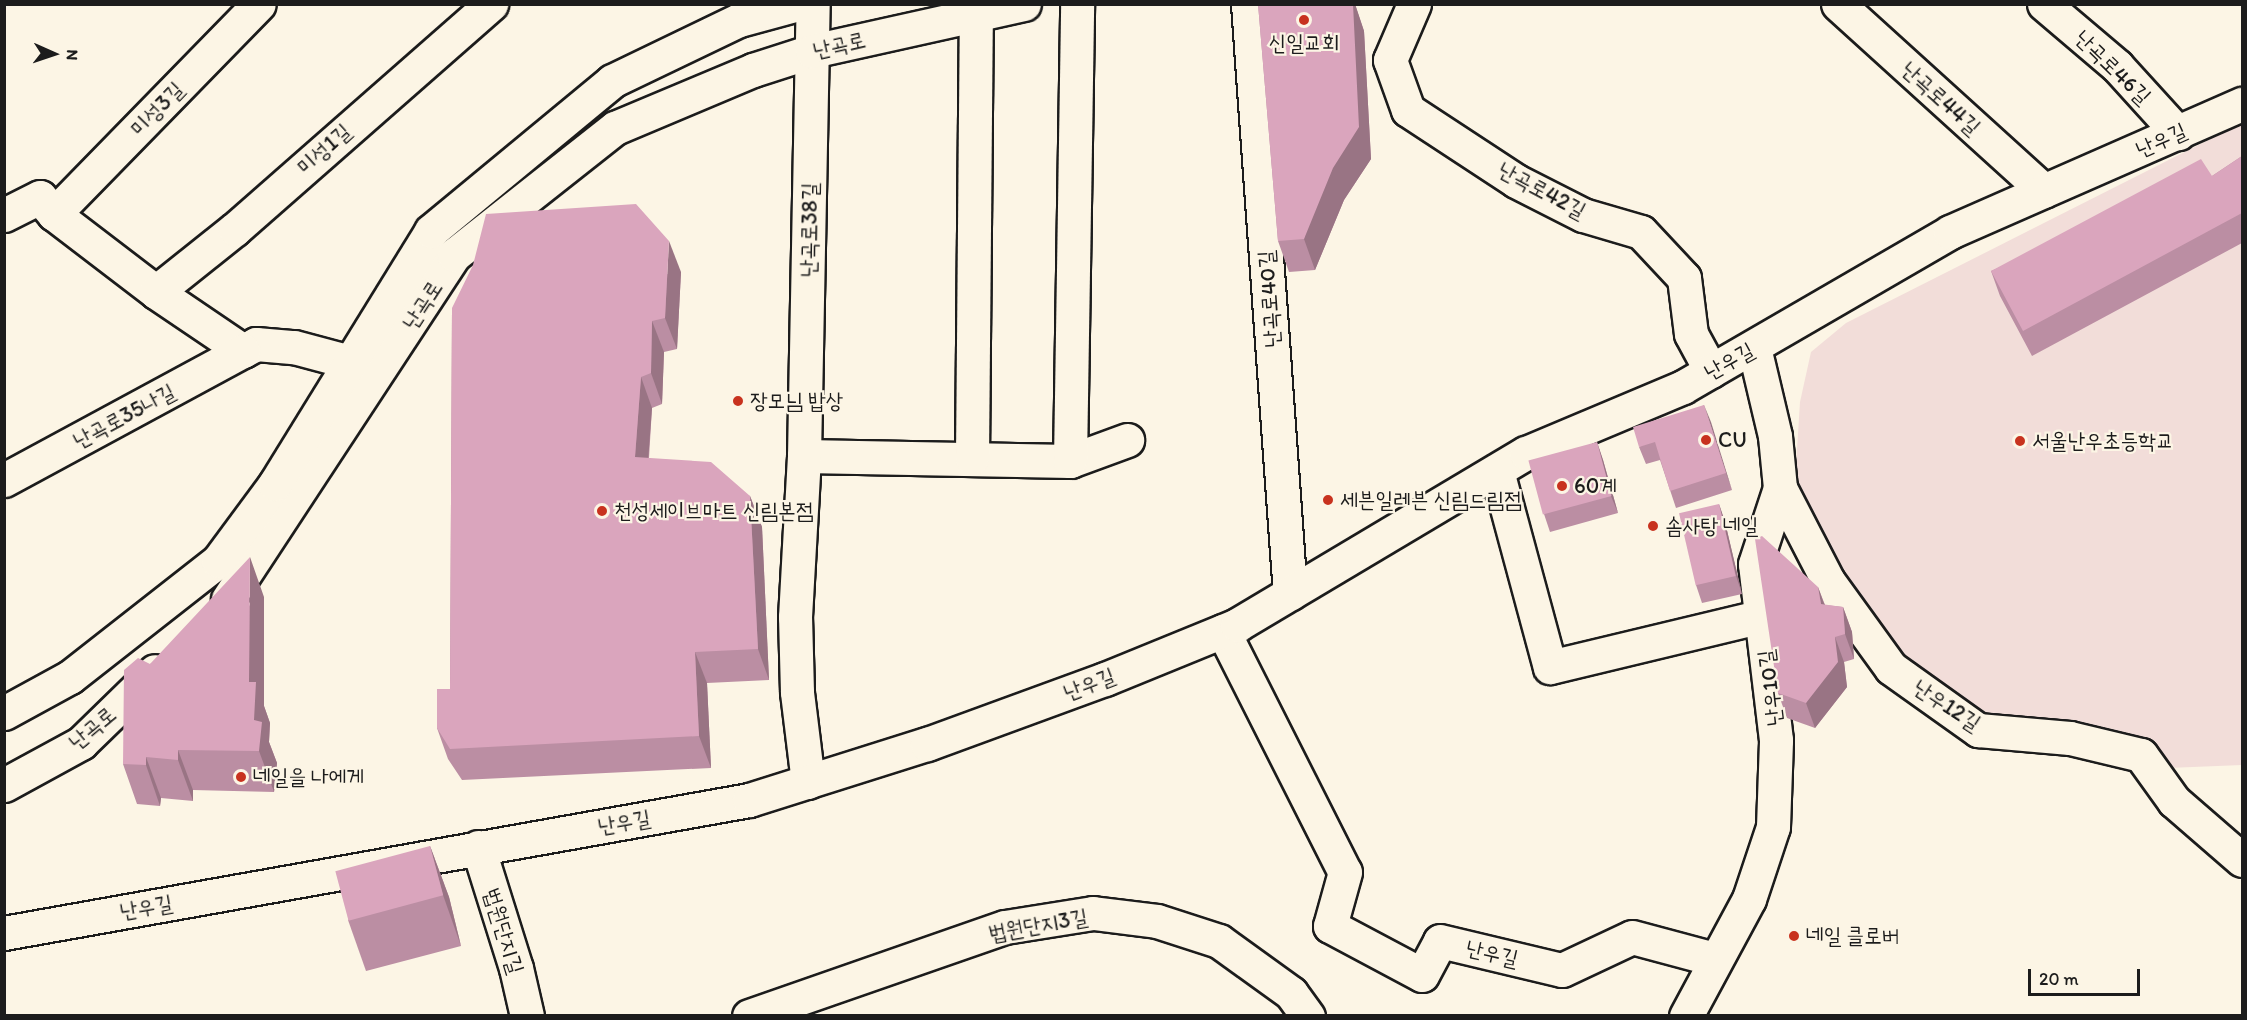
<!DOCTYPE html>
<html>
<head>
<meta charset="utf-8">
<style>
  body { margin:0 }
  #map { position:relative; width:2247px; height:1020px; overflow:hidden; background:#fcf5e5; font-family:Itim,"Poor Story",sans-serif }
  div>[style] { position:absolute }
  .built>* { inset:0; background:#f2ddd9 }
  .roads { filter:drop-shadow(2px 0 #1c1c1c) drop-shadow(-2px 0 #1c1c1c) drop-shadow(0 2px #1c1c1c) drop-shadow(0 -2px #1c1c1c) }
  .minor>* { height:33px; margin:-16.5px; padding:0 16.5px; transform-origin:16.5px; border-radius:16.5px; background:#fcf5e5 }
  .major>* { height:33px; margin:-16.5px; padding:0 16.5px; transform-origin:16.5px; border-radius:16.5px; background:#fcf5e5 }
  .wall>* { inset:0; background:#bb8ea3 }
  .shaded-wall>* { inset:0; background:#997484 }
  .building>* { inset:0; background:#daa5bd; transform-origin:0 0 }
  .dots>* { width:16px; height:16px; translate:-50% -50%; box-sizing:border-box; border:3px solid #fcf5e5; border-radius:50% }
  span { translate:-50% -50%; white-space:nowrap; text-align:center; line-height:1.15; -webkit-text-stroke:4.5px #fcf5e5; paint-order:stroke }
  .poi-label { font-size:22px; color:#1c1c1c }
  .left { translate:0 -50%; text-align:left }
  .street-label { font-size:22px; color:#1c1c1c }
  .frame { position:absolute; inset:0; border:6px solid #1c1c1c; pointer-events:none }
  .north { position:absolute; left:24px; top:24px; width:60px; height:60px; -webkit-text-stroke:4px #fcf5e5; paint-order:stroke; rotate:93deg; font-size:16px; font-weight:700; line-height:24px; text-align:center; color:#1c1c1c }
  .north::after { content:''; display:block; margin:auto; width:21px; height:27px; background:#1c1c1c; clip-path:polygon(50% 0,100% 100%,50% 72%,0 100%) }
  .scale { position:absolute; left:2028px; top:969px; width:112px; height:27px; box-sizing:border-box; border:3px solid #1c1c1c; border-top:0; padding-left:8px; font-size:18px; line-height:21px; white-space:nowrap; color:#1c1c1c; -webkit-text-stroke:4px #fcf5e5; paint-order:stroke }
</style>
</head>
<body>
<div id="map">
  <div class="built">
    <i style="clip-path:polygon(2242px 123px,2242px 765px,2168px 768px,1982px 713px,1900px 657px,1825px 541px,1795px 481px,1800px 402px,1811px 352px,1846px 323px)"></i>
  </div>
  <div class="roads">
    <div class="minor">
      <i style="left:1248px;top:4px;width:591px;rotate:85.93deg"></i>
      <i style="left:1414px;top:4px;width:61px;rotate:113.2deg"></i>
      <i style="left:1390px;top:60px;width:53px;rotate:70.2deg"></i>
      <i style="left:1408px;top:110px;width:129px;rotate:33.3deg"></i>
      <i style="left:1516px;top:181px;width:75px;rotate:26.9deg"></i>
      <i style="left:1583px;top:215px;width:60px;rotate:16.3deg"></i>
      <i style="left:1641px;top:232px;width:63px;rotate:46.9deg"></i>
      <i style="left:1684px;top:278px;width:56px;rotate:82.9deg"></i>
      <i style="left:1691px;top:334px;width:42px;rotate:61.6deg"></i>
      <i style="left:1838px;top:4px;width:278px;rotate:42.2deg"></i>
      <i style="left:2044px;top:4px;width:96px;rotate:40.3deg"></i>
      <i style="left:2117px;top:66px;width:91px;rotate:47.7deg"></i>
      <i style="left:54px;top:214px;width:128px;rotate:37.4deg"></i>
      <i style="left:156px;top:292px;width:105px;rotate:34.1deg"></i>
      <i style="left:243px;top:351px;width:15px;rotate:-28deg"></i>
      <i style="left:256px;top:344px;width:38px;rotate:5deg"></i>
      <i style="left:294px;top:347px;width:58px;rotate:15deg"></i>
      <i style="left:4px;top:215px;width:40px;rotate:-26.6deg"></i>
      <i style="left:40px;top:197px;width:22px;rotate:51deg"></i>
      <i style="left:54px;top:214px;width:293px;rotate:-45.7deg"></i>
      <i style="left:156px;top:292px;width:101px;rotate:-38.6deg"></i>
      <i style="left:235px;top:229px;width:341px;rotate:-41.3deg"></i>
      <i style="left:804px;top:456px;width:266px;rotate:1.1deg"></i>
      <i style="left:1070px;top:461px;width:61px;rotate:-20.2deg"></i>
      <i style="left:972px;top:458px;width:454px;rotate:-89.5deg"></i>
      <i style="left:1070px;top:461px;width:457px;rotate:-89.1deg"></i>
      <i style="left:1497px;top:471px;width:203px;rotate:74.9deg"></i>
      <i style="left:1550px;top:667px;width:218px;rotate:-13.5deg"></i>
      <i style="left:4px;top:480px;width:272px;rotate:-28.4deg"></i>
      <i style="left:1780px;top:488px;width:105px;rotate:62.7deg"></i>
      <i style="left:1828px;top:581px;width:107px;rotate:54.1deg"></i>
      <i style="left:1891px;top:668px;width:107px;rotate:35.5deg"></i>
      <i style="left:1978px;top:730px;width:92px;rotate:5deg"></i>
      <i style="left:2070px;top:738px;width:73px;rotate:13.5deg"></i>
      <i style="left:2141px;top:755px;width:57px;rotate:54.3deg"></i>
      <i style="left:2174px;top:801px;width:90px;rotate:40.9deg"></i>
      <i style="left:1223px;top:631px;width:270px;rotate:63.2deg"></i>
      <i style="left:1345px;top:872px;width:56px;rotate:105.5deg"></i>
      <i style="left:1330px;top:926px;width:104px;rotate:28deg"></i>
      <i style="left:1422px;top:975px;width:38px;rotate:-62deg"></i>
      <i style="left:1440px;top:941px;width:125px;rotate:13.4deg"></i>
      <i style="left:1562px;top:970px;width:77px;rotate:-25.2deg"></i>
      <i style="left:1632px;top:937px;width:85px;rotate:15deg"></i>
      <i style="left:808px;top:782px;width:91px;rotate:-97deg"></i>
      <i style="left:797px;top:692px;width:75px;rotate:-91.5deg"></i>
      <i style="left:795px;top:617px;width:161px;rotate:-86.8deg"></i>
      <i style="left:804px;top:456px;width:452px;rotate:-88.9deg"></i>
      <i style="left:478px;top:847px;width:127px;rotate:72.6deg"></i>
      <i style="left:516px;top:968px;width:49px;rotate:77.1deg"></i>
      <i style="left:4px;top:933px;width:757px;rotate:-10.12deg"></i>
      <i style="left:749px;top:800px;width:187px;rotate:-17.5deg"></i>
      <i style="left:927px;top:744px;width:189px;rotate:-20.1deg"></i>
      <i style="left:1105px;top:679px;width:143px;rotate:-22.2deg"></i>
      <i style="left:1237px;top:625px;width:336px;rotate:-30.8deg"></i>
      <i style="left:1526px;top:453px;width:170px;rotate:-22.8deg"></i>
      <i style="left:1683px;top:387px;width:309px;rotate:-30.1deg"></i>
      <i style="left:1950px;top:232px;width:319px;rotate:-23.7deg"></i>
      <i style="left:749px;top:1016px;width:271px;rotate:-19.2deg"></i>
      <i style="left:1005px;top:927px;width:89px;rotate:-9deg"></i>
      <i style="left:1093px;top:913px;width:64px;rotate:7.1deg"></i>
      <i style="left:1157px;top:921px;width:65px;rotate:17.9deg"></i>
      <i style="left:1219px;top:941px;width:89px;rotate:35.8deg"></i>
      <i style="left:1291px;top:993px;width:29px;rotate:54deg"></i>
      <i style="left:1686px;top:1016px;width:133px;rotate:-61.7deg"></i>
      <i style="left:1749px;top:899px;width:76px;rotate:-71.6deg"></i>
      <i style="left:1773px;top:827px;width:87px;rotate:-88deg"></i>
      <i style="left:1776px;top:740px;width:177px;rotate:-96.8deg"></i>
      <i style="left:1755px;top:564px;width:80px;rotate:-71.8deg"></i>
      <i style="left:1780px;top:488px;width:52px;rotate:-95.5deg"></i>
      <i style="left:1775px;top:436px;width:91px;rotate:-103.3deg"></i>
    </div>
    <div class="major">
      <i style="left:228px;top:599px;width:412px;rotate:-56.7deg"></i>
      <i style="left:454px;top:255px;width:205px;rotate:-38.3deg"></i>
      <i style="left:615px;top:128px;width:150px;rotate:-22.8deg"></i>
      <i style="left:753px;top:70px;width:62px;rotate:-17.9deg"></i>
      <i style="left:812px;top:51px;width:217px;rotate:-12.5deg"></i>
      <i style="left:4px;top:713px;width:75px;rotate:-28.6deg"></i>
      <i style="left:70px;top:677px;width:188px;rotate:-38.1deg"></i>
      <i style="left:218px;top:561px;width:96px;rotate:-53.5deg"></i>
      <i style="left:275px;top:484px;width:297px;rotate:-58.3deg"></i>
      <i style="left:431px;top:231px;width:235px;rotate:-39.6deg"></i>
      <i style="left:612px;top:81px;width:141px;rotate:-25.7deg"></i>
      <i style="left:739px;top:20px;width:61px;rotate:-15.2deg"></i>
      <i style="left:4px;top:785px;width:88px;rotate:-28.6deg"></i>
      <i style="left:81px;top:743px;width:103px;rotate:-44.2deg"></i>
    </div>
  </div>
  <div class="wall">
    <i style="clip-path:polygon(1258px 4px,1355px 4px,1364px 31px,1371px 159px,1344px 200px,1315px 270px,1289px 272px,1278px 241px)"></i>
    <i style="clip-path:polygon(2242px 156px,2242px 243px,2032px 356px,2000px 296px,1991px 271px,2212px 176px)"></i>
    <i style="clip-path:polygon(681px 272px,677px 349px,664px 352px,662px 404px,652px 408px,649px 458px,750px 496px,762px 527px,769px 680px,707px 683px,711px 768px,462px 780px,448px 759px,437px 728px,450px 689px,452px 308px)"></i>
    <i style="clip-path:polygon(1704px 405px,1732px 490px,1676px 508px,1660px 460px,1646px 464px,1639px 447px)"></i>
    <i style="clip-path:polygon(1597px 442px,1603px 460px,1618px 513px,1550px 532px,1544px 514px)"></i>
    <i style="clip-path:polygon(1719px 504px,1725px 522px,1742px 594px,1702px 603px,1696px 585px)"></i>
    <i style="clip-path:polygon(1818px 587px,1825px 605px,1843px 607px,1852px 632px,1854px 659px,1844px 662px,1847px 687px,1815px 728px,1787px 718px,1778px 693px)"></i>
    <i style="clip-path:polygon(264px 597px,264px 706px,270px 723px,269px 742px,277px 763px,274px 792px,193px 790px,193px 801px,161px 798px,160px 806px,137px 804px,123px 764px,150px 664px)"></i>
    <i style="clip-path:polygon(430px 846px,449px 897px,461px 946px,366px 971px,348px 920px)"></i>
  </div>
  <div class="shaded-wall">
    <i style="clip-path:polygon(1353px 4px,1355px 4px,1364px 31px,1371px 159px,1344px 200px,1315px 270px,1304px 239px)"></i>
    <i style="clip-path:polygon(669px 241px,681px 272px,677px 349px,665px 318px)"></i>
    <i style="clip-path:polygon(652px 321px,664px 352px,662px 404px,651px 373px)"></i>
    <i style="clip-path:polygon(641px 377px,652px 408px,646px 488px,635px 457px)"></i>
    <i style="clip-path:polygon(1704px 405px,1711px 422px,1732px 490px,1726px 473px)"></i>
    <i style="clip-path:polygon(1597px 442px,1603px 460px,1618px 513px,1611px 496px)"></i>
    <i style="clip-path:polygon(750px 496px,762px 527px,769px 680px,758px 649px)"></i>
    <i style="clip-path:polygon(1719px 504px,1725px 522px,1742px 594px,1736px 576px)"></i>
    <i style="clip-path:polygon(250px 557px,264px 597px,264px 706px,270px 723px,269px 742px,277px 763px,274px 792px,259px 751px,254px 720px,249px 682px)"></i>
    <i style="clip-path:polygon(1818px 587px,1827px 612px,1821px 604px)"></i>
    <i style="clip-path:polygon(1843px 607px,1852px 632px,1854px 659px,1845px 634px)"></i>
    <i style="clip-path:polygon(1835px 637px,1844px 662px,1847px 687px,1815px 728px,1806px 703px)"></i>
    <i style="clip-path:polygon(695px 652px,707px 683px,711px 768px,699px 736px)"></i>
    <i style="clip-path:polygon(178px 750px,193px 790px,193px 801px,178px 760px)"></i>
    <i style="clip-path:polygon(146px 757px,161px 798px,160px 806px,146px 765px)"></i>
    <i style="clip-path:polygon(430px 846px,449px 897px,461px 946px,443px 895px)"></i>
  </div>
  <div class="building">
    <i style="clip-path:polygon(1258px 4px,1353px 4px,1359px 127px,1333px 168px,1304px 239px,1278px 241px)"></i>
    <i style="clip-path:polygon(2242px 156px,2242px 213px,2023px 331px,1991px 271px,2201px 159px,2212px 176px)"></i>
    <i style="clip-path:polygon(636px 204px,669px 241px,665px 318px,652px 321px,651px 373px,641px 377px,635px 457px,711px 462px,750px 496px,758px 649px,695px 652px,699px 736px,450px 749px,437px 728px,437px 689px,450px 689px,452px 308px,473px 265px,486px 214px)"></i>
    <i style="clip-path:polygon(1704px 405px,1726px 473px,1670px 491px,1655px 442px,1639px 447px,1633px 427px)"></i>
    <i style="left:1597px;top:442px;width:56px;height:71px;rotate:75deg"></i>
    <i style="left:1719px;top:504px;width:74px;height:41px;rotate:77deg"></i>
    <i style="clip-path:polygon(1762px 536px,1818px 587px,1821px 604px,1843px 607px,1845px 634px,1835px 637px,1838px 662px,1806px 703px,1778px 693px,1755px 539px)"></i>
    <i style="clip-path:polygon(250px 557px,249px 682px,256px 682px,254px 720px,262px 722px,259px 751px,178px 750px,178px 760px,146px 757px,146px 765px,123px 764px,124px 670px,138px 658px,150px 664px)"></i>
    <i style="left:430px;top:846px;width:51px;height:98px;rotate:75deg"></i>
  </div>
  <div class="dots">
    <i style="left:1304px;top:20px;background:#c8321e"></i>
    <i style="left:738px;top:401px;background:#c8321e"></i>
    <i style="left:1706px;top:440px;background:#c8321e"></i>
    <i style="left:2020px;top:441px;background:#c8321e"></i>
    <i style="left:1562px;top:486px;background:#c8321e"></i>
    <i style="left:1328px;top:500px;background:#c8321e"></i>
    <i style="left:602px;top:511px;background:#c8321e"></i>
    <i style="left:1653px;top:526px;background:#c8321e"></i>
    <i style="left:241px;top:777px;background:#c8321e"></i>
    <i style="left:1794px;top:936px;background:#c8321e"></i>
  </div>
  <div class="poi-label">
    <span style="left:1304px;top:43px">신일교회</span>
    <span class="left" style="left:750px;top:401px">장모님 밥상</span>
    <span class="left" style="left:1718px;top:440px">CU</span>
    <span class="left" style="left:2032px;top:441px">서울난우초등학교</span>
    <span class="left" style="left:1574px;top:486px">60계</span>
    <span class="left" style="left:1340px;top:500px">세븐일레븐 신림드림점</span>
    <span class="left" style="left:614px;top:511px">천성세이브마트 신림본점</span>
    <span class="left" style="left:1665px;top:526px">솜사탕 네일</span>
    <span class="left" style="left:253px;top:777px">네일을 나에게</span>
    <span class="left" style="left:1806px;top:936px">네일 클로버</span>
  </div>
  <div class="street-label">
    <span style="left:839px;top:45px;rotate:-13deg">난곡로</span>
    <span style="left:2113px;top:67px;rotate:44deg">난곡로46길</span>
    <span style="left:1941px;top:98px;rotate:42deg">난곡로44길</span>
    <span style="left:157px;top:109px;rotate:-46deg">미성3길</span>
    <span style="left:2161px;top:140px;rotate:-24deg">난우길</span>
    <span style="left:324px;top:149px;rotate:-42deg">미성1길</span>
    <span style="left:1542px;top:190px;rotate:28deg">난곡로42길</span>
    <span style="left:809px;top:230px;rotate:-89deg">난곡로38길</span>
    <span style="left:1269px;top:299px;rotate:-94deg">난곡로40길</span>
    <span style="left:422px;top:305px;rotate:-57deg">난곡로</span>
    <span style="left:1729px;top:361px;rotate:-29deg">난우길</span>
    <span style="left:124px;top:416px;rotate:-28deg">난곡로35나길</span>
    <span style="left:1089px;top:684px;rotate:-21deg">난우길</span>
    <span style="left:1770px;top:688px;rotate:-97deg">난우10길</span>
    <span style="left:1947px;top:705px;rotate:33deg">난우12길</span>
    <span style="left:92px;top:728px;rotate:-40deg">난곡로</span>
    <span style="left:624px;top:822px;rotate:-10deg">난우길</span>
    <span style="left:146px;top:907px;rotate:-10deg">난우길</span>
    <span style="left:1038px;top:925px;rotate:-10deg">법원단지3길</span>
    <span style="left:504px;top:931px;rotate:73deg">법원단지길</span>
    <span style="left:1492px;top:953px;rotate:13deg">난우길</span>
  </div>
  <div class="frame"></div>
  <div class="north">N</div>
  <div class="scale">20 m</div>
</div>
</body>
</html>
